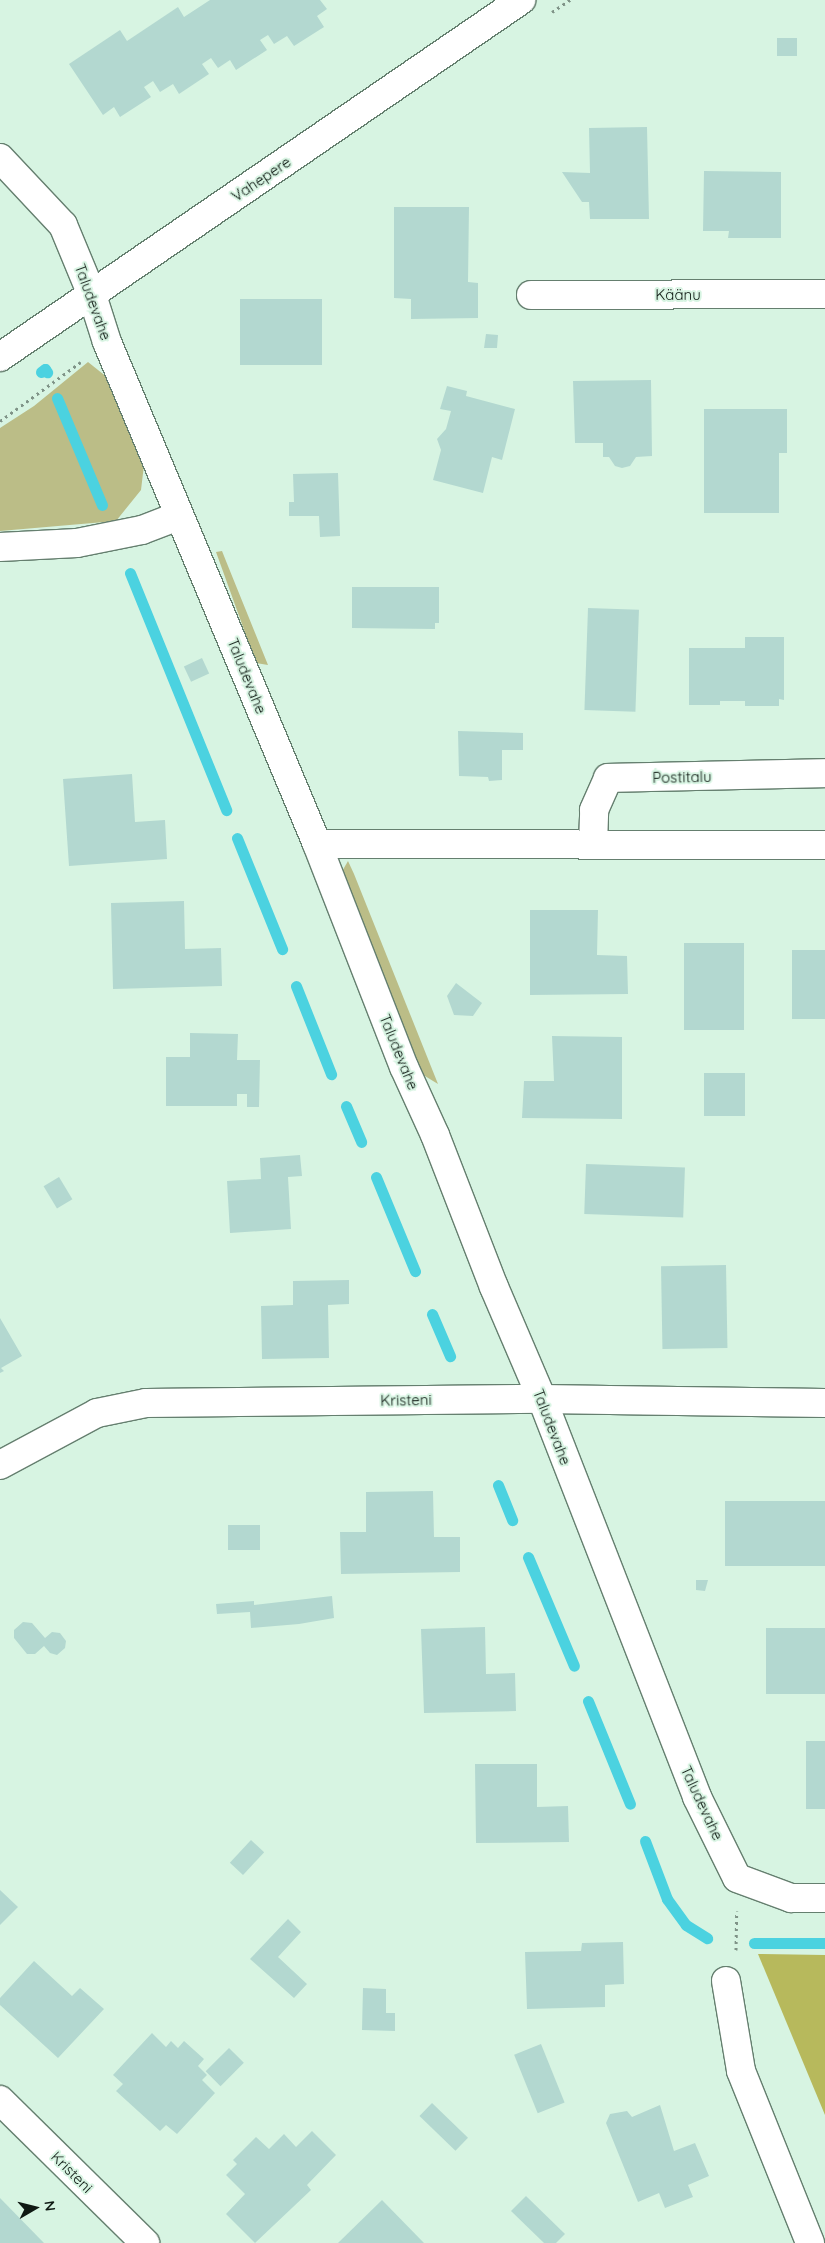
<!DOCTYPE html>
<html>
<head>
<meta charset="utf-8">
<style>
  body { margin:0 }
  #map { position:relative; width:825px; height:2243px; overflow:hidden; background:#d7f4e2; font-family:Quicksand,sans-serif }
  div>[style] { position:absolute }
  .green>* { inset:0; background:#bbbd87 }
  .forest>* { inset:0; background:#b7b95c }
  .stream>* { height:11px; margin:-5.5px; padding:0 5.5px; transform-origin:5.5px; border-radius:5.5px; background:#4bd2e0 }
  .building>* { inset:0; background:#b3d8d0; transform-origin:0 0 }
  .path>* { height:3px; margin-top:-1.5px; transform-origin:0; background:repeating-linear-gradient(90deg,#7f9387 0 2.5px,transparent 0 6.5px) }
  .roads { filter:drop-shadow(1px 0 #657f6f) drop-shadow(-1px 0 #657f6f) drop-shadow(0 1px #657f6f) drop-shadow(0 -1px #657f6f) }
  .minor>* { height:28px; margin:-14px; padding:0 14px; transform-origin:14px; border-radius:14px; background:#fff }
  span { translate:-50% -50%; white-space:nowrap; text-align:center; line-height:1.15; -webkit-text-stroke:4px #d7f4e2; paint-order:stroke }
  .street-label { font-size:15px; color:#0f1913 }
  .north { position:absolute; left:10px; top:2183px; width:50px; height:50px; -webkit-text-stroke:4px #d7f4e2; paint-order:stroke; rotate:82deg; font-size:14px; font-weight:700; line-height:20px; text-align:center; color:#0f1913 }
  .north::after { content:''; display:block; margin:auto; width:18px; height:22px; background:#0f1913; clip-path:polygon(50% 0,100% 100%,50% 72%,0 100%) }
</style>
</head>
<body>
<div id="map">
  <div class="green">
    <i style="clip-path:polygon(88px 362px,108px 378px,144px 465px,141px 490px,116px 521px,0 531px,0 428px,34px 406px)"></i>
    <i style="clip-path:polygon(222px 551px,228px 566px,268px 665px,256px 663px,216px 552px)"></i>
    <i style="clip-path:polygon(348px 861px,354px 874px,438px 1084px,420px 1073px,340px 875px)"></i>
  </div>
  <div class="forest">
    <i style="clip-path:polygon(758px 1954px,825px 1955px,825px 2115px)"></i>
  </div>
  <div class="stream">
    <i style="left:41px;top:372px;width:5px;rotate:-37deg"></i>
    <i style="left:45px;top:369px;width:4px;rotate:56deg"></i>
    <i style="left:57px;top:398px;width:116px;rotate:67.2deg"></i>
    <i style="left:130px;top:573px;width:256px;rotate:67.9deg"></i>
    <i style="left:237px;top:838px;width:120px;rotate:67.9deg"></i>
    <i style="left:296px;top:986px;width:95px;rotate:68.3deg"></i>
    <i style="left:346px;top:1106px;width:39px;rotate:67deg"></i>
    <i style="left:376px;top:1177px;width:102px;rotate:67.5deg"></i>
    <i style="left:432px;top:1314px;width:46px;rotate:66.8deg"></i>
    <i style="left:498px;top:1485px;width:38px;rotate:68deg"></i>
    <i style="left:528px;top:1557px;width:118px;rotate:67.1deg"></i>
    <i style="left:588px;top:1701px;width:111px;rotate:67.8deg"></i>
    <i style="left:645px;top:1841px;width:62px;rotate:69.2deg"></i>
    <i style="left:667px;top:1899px;width:32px;rotate:54deg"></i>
    <i style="left:686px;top:1925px;width:25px;rotate:32deg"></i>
    <i style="left:754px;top:1943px;width:71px"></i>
  </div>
  <div class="building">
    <i style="clip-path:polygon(210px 0,320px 0,327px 9px,317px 16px,324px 27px,294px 46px,287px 36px,274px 44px,268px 35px,260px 40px,267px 50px,236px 70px,230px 60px,218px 68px,211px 58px,202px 64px,209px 74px,179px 94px,173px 84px,160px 92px,153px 81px,144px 87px,151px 97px,120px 117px,114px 107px,103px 115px,69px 64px,120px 30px,127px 41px,178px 7px,184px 17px)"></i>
    <i style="left:777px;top:38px;width:20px;height:18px"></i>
    <i style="clip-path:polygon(647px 127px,649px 219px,590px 219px,589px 202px,582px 202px,562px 172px,590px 173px,589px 128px)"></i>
    <i style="clip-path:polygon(704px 171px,781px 172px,781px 238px,728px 238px,729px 231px,703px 231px)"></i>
    <i style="clip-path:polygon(394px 207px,469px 207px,468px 282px,478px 283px,478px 318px,411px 319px,411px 299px,394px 298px)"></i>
    <i style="left:240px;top:299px;width:82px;height:66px"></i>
    <i style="clip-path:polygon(486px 334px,498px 335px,497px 348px,484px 348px)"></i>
    <i style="clip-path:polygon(651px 380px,652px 456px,636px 457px,630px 466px,622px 468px,615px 466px,609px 457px,603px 457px,603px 443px,575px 443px,573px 381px)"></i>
    <i style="clip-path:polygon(447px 386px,467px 391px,466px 396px,515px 409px,502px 460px,492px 457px,483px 493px,433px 480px,441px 450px,437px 439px,446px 429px,451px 411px,440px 409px)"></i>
    <i style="clip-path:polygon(704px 409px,787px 409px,787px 453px,779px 453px,779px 513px,704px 513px)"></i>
    <i style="clip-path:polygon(338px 473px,340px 536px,320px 537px,319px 516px,289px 516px,289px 502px,294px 502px,293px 474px)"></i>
    <i style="clip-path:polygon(352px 587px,439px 587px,439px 623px,435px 623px,435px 629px,352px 628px)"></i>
    <i style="left:588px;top:608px;width:51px;height:102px;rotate:2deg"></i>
    <i style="clip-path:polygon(745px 637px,784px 637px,784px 700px,779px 699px,779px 706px,745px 706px,745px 701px,720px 701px,720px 705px,689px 705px,689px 648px,745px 648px)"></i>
    <i style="left:202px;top:658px;width:17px;height:20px;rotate:65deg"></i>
    <i style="clip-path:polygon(458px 731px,523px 733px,523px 750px,502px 750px,502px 780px,489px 781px,488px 777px,459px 776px)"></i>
    <i style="clip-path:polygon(132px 774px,135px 822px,165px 820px,167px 859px,69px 866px,63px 779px)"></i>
    <i style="clip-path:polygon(184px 901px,185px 949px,221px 948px,222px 986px,113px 989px,111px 903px)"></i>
    <i style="clip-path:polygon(530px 910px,598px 910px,597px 955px,627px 956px,628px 994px,530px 995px)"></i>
    <i style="left:684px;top:943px;width:60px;height:87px"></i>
    <i style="left:792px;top:950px;width:33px;height:69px"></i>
    <i style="clip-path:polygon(456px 983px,482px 1003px,473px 1016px,454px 1015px,447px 996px)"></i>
    <i style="clip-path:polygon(190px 1033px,238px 1034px,237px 1060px,260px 1060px,259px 1107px,247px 1107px,247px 1094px,237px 1094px,237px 1106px,166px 1106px,166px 1057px,190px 1057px)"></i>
    <i style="clip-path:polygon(552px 1036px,622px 1037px,622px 1119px,522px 1118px,524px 1081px,554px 1081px)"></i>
    <i style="left:745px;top:1073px;width:43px;height:41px;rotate:90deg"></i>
    <i style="clip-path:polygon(300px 1155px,302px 1176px,288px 1177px,291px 1229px,230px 1233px,227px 1181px,261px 1179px,260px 1158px)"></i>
    <i style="left:586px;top:1164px;width:99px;height:50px;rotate:2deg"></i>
    <i style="left:59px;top:1177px;width:26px;height:18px;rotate:59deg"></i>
    <i style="left:726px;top:1265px;width:83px;height:65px;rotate:89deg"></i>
    <i style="clip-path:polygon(349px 1280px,349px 1304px,328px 1305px,329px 1358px,262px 1359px,261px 1306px,293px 1305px,293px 1281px)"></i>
    <i style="clip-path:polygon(0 1318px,22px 1356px,1px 1368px,4px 1371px,0 1373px)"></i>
    <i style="clip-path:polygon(433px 1491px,434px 1537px,460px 1537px,460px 1572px,341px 1574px,340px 1532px,366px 1532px,366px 1492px)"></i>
    <i style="left:825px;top:1501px;width:65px;height:100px;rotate:90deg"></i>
    <i style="left:228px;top:1525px;width:32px;height:25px"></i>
    <i style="clip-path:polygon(696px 1580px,708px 1580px,705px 1591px,696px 1590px)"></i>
    <i style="clip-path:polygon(332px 1596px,334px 1618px,299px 1624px,251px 1628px,250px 1612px,217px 1614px,216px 1604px,254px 1601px,254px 1605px)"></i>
    <i style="clip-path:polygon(23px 1622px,32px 1623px,45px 1638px,52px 1632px,60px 1633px,66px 1641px,65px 1648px,57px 1655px,50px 1653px,44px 1646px,35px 1654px,27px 1654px,14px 1638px,14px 1630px)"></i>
    <i style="clip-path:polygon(485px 1627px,486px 1674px,515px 1673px,516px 1711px,424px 1713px,421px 1629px)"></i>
    <i style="left:825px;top:1628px;width:66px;height:59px;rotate:90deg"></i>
    <i style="left:806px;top:1741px;width:19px;height:68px"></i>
    <i style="clip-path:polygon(475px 1764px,537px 1764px,537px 1807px,568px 1806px,569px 1842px,476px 1843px)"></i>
    <i style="left:251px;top:1840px;width:18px;height:31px;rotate:43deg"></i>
    <i style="clip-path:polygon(0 1890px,18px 1907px,0 1925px)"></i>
    <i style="clip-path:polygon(288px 1919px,301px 1932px,278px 1957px,307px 1984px,294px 1998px,250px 1959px)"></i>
    <i style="clip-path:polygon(623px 1942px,624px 1984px,605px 1985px,605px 2007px,527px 2009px,525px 1952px,581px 1951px,582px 1943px)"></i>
    <i style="clip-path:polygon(34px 1961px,72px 1996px,80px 1988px,104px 2009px,58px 2058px,0 2005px,0 1998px)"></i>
    <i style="clip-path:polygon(363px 1988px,386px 1989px,386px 2013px,395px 2013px,395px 2031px,362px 2030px)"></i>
    <i style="clip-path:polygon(152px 2033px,166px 2047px,171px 2041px,178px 2048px,184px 2041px,204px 2059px,198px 2066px,207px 2075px,202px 2080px,215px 2093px,177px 2134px,166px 2125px,160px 2131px,116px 2091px,123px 2084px,113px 2075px)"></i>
    <i style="left:541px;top:2044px;width:63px;height:29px;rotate:68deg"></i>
    <i style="left:229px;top:2048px;width:21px;height:33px;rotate:45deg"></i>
    <i style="left:432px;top:2103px;width:50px;height:18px;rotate:44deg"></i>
    <i style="clip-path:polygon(660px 2105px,674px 2151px,695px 2143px,709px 2176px,688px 2185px,693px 2197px,665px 2208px,659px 2193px,638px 2202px,606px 2123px,610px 2114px,627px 2111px,632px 2117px)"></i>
    <i style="clip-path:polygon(312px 2131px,336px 2155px,307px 2185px,311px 2190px,255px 2243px,226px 2214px,245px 2194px,226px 2175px,237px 2164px,233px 2160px,256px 2137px,269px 2149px,284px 2134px,296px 2147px)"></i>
    <i style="clip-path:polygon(526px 2196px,565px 2234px,556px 2243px,544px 2243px,511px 2211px)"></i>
    <i style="clip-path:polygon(0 2198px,44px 2243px,0 2243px)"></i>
    <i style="clip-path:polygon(382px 2200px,424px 2243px,338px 2243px)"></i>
  </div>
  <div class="path">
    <i style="left:552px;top:12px;width:22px;rotate:-34deg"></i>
    <i style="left:0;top:421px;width:100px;rotate:-36.1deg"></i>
    <i style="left:736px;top:1950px;width:39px;rotate:-89deg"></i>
  </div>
  <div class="roads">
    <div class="minor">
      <i style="left:0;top:158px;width:92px;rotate:46.8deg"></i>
      <i style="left:63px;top:225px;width:76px;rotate:67.5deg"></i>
      <i style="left:92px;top:295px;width:49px;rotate:72.3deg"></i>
      <i style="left:107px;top:342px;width:544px;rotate:67.3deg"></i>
      <i style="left:317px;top:844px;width:239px;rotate:68.7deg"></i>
      <i style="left:404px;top:1067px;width:75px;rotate:65.5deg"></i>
      <i style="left:435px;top:1135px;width:163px;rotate:68.8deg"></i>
      <i style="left:494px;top:1287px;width:122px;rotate:66.8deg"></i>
      <i style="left:542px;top:1399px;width:427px;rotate:68.7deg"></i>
      <i style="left:697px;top:1797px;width:90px;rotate:63.7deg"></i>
      <i style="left:737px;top:1878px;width:58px;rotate:20.3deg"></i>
      <i style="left:791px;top:1898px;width:34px"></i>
      <i style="left:531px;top:295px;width:294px;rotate:-0.2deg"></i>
      <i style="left:0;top:357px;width:632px;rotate:-34.42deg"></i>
      <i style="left:0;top:547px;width:77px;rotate:-3deg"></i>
      <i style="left:77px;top:543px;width:66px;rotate:-11.3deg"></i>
      <i style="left:142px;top:530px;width:40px;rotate:-21deg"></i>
      <i style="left:317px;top:844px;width:508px;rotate:0.11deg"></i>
      <i style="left:593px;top:845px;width:35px;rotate:-88deg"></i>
      <i style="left:594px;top:810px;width:35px;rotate:-66deg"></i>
      <i style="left:608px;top:778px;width:217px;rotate:-1.3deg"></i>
      <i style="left:0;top:1465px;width:110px;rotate:-28.2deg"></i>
      <i style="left:97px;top:1413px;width:50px;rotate:-11.5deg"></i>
      <i style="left:146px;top:1403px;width:396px;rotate:-0.6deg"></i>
      <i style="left:542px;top:1399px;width:283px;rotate:0.8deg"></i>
      <i style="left:726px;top:1981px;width:91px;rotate:80.5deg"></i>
      <i style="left:741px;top:2071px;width:185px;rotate:68.1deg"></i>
      <i style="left:0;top:2100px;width:204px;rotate:44.6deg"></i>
    </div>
  </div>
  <div class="street-label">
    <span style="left:261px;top:179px;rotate:-34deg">Vahepere</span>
    <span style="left:678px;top:295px">Käänu</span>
    <span style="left:93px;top:302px;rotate:70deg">Taludevahe</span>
    <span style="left:247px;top:676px;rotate:68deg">Taludevahe</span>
    <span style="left:682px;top:777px;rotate:-1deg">Postitalu</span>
    <span style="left:399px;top:1052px;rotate:68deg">Taludevahe</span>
    <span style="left:406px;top:1400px;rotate:-1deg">Kristeni</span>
    <span style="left:552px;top:1427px;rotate:69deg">Taludevahe</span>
    <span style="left:702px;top:1803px;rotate:65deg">Taludevahe</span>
    <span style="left:72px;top:2172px;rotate:45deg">Kristeni</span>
  </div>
  <div class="north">N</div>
</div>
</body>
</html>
